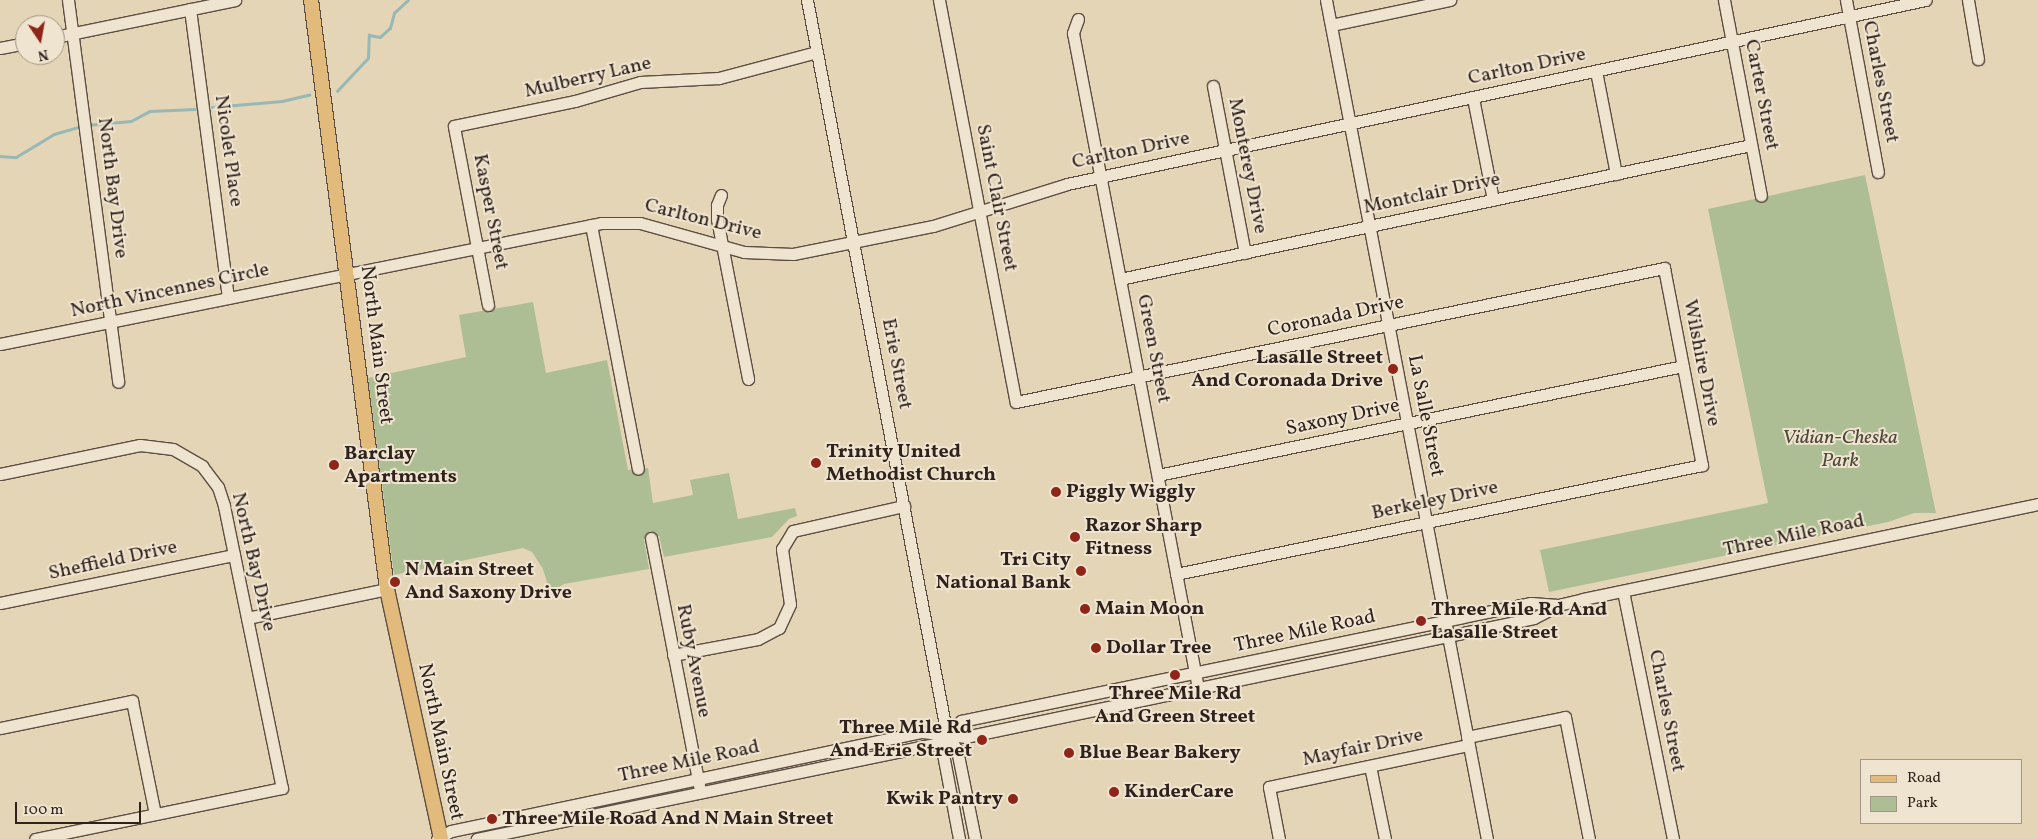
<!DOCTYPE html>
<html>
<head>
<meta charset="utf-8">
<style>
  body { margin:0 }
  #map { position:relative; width:2038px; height:839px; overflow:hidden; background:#e5d5b7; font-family:Vollkorn,serif }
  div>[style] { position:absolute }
  .green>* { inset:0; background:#adbe94 }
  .stream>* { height:2.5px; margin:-1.25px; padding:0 1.25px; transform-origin:1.25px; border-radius:1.25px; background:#97b8b5 }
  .roads { filter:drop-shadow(1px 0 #5c4e42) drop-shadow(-1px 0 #5c4e42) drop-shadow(0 1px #5c4e42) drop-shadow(0 -1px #5c4e42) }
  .minor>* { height:11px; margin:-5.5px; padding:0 5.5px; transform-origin:5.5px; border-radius:5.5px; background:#eee4d0 }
  .major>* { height:14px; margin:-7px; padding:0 7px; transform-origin:7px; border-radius:7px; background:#e2ba7c }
  .dots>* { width:14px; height:14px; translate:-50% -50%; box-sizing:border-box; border:2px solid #eee4d0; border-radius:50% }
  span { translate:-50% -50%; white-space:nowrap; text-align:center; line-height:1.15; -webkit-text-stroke:4px #eee4d0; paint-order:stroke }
  .street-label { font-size:20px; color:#2f211b }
  .poi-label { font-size:20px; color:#2f211b; font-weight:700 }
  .right { translate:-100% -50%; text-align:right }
  .left { translate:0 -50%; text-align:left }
  .park-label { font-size:20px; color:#4e4839; font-style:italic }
  .legend { position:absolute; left:1860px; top:759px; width:162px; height:65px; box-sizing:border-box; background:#eee4d0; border:1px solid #a29688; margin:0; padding:6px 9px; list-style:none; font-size:15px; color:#2f211b }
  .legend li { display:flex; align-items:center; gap:10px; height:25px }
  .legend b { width:25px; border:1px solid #a29688 }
  .north { position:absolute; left:15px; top:15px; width:50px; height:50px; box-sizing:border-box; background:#eee4d0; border:1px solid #a29688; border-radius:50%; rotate:168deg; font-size:14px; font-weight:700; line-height:20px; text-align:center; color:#2f211b }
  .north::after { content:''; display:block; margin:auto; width:18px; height:22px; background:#8f2418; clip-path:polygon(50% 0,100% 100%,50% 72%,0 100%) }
  .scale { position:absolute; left:15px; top:802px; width:126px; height:22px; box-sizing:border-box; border:2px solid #2f211b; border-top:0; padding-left:6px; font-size:15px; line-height:18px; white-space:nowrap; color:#2f211b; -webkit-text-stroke:4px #eee4d0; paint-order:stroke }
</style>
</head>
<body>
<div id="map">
  <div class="green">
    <i style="clip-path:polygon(1865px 175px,1936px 513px,1914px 513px,1888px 522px,1549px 592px,1540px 550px,1768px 503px,1708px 209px)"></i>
    <i style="clip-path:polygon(533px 302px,546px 373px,607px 360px,628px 470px,648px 468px,653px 503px,693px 495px,690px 480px,729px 473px,738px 519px,795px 508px,797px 516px,789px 519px,772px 537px,664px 557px,659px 536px,644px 539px,649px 569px,564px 584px,550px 592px,543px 569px,532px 552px,523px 548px,394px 575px,368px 378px,466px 357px,459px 315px)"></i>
  </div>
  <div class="stream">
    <i style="left:337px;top:91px;width:45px;rotate:-46.8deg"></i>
    <i style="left:368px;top:58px;width:23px;rotate:-88deg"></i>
    <i style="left:369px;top:35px;width:11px;rotate:10deg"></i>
    <i style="left:380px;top:37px;width:13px;rotate:-42deg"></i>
    <i style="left:390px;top:28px;width:16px;rotate:-75deg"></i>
    <i style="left:394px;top:13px;width:19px;rotate:-43deg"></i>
    <i style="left:212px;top:107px;width:70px;rotate:-4.9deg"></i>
    <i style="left:282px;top:101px;width:28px;rotate:-13deg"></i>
    <i style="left:87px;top:125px;width:44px;rotate:-5.2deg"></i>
    <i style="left:131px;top:121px;width:21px;rotate:-28deg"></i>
    <i style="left:150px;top:111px;width:45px;rotate:-2.5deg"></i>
    <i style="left:0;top:156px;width:16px;rotate:4deg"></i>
    <i style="left:16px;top:157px;width:44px;rotate:-31.2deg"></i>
    <i style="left:54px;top:134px;width:29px;rotate:-16deg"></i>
  </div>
  <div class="roads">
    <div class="minor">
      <i style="left:68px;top:0;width:385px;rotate:82.5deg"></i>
      <i style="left:807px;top:0;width:748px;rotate:79.22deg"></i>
      <i style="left:947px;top:735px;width:18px;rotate:56deg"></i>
      <i style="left:957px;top:750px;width:91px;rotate:78.6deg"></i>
      <i style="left:939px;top:0;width:409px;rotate:79.2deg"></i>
      <i style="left:1016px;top:402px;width:662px;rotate:-11.68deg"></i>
      <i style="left:1664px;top:268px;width:201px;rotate:79.1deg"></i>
      <i style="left:1702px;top:465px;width:537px;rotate:168.29deg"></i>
      <i style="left:1326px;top:0;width:854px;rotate:79.14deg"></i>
      <i style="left:1724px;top:0;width:199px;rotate:79.3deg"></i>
      <i style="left:1846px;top:0;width:175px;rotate:79.5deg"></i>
      <i style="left:1968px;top:0;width:60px;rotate:80.4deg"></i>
      <i style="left:190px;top:9px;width:291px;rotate:82.5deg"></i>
      <i style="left:1078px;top:19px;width:15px;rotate:110deg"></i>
      <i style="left:1073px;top:33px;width:667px;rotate:79.2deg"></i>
      <i style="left:1331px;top:25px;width:122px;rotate:-11.9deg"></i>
      <i style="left:55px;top:37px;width:184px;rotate:-11.6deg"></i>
      <i style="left:0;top:48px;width:25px;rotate:-11deg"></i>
      <i style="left:1596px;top:71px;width:105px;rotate:79deg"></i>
      <i style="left:1213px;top:86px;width:170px;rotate:79.2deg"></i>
      <i style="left:1473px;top:98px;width:104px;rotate:78.9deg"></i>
      <i style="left:721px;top:195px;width:11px;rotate:112deg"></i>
      <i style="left:717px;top:205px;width:14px;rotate:90deg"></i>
      <i style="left:717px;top:219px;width:163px;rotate:79deg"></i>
      <i style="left:591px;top:225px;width:248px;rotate:79.1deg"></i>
      <i style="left:1120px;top:279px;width:645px;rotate:-11.99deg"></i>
      <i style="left:488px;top:305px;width:182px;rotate:-100.8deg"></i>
      <i style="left:454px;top:126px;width:124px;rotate:-11.7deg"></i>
      <i style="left:575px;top:101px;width:68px;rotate:-16.3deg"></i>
      <i style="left:640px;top:82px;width:79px;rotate:-2.9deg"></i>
      <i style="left:719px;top:78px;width:101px;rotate:-14.9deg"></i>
      <i style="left:0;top:344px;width:613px;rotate:-11.38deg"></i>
      <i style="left:601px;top:223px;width:39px"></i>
      <i style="left:640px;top:223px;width:108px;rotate:15.6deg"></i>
      <i style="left:744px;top:252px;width:49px;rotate:2.3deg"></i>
      <i style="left:793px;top:254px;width:143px;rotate:-11.3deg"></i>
      <i style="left:933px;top:226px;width:140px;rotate:-17.4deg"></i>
      <i style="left:1067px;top:184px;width:878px;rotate:-12.1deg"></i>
      <i style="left:0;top:474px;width:143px;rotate:-11.7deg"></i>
      <i style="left:140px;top:445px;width:33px;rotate:7deg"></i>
      <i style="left:173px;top:449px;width:34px;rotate:30deg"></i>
      <i style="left:202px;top:466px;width:26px;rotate:53deg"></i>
      <i style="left:218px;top:487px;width:20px;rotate:72deg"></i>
      <i style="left:224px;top:506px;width:288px;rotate:78.4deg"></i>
      <i style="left:282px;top:788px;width:252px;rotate:168.3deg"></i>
      <i style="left:1158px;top:475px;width:536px;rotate:-11.73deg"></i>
      <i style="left:651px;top:538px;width:253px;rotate:79deg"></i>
      <i style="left:1623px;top:591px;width:253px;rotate:78.6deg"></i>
      <i style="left:0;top:603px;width:239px;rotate:-11.6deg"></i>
      <i style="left:247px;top:618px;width:143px;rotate:-11.7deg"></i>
      <i style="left:673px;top:655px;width:86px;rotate:-10.7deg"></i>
      <i style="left:758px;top:639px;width:24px;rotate:-28deg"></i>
      <i style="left:779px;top:628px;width:26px;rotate:-65deg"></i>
      <i style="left:790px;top:604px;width:56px;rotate:-98.3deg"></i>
      <i style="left:782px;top:549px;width:21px;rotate:-59deg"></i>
      <i style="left:793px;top:531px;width:114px;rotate:-12.7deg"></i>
      <i style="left:0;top:728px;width:135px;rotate:-11.6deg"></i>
      <i style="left:132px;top:701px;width:115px;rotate:78.5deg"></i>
      <i style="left:947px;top:735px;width:18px;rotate:6deg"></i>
      <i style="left:965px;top:737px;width:581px;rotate:-11.81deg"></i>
      <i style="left:1534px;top:618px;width:27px;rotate:-28deg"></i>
      <i style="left:1558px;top:605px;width:26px;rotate:-13deg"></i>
      <i style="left:1583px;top:599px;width:465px;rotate:-11.8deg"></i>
      <i style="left:947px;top:735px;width:20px;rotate:-45deg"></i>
      <i style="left:961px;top:721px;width:582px;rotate:-11.7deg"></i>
      <i style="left:1531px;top:603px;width:27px;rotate:4deg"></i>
      <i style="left:947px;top:735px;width:19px;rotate:102deg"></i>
      <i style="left:943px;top:754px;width:86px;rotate:79.3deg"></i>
      <i style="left:1467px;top:737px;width:100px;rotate:-11.5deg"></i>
      <i style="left:1565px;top:717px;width:124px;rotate:78.9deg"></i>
      <i style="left:1370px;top:766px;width:75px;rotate:78.4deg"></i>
      <i style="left:437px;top:839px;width:16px;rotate:-30deg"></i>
      <i style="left:451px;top:831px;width:481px;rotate:-11.9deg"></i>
      <i style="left:922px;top:732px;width:25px;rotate:7deg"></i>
      <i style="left:947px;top:735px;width:15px;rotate:143deg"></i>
      <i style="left:935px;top:744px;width:468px;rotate:168.3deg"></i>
      <i style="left:1279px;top:839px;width:53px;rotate:-100.9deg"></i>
      <i style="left:1269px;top:787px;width:204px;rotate:-11.9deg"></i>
    </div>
    <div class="major">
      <i style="left:311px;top:0;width:594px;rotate:82.65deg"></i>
      <i style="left:387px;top:589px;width:256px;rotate:77.8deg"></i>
    </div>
  </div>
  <div class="dots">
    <i style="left:1393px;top:369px;background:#8f2418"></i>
    <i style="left:816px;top:463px;background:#8f2418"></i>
    <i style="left:334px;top:465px;background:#8f2418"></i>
    <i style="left:1056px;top:492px;background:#8f2418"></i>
    <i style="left:1075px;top:537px;background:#8f2418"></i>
    <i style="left:1081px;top:571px;background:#8f2418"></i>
    <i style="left:395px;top:582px;background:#8f2418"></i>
    <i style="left:1085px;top:609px;background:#8f2418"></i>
    <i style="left:1421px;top:621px;background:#8f2418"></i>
    <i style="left:1096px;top:648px;background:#8f2418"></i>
    <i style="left:1175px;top:675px;background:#8f2418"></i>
    <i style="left:982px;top:740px;background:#8f2418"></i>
    <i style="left:1069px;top:753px;background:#8f2418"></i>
    <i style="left:1114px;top:792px;background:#8f2418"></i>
    <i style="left:1013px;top:799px;background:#8f2418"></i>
    <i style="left:492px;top:819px;background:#8f2418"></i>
  </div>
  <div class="street-label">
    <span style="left:1527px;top:67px;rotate:-12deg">Carlton Drive</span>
    <span style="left:588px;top:78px;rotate:-13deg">Mulberry Lane</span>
    <span style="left:1880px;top:82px;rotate:79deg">Charles Street</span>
    <span style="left:1761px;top:95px;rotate:79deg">Carter Street</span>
    <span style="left:228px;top:151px;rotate:82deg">Nicolet Place</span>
    <span style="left:1131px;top:151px;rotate:-12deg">Carlton Drive</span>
    <span style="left:1247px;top:166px;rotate:79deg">Monterey Drive</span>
    <span style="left:112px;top:188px;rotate:83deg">North Bay Drive</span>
    <span style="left:1432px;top:194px;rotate:-12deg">Montclair Drive</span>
    <span style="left:996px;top:198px;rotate:79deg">Saint Clair Street</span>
    <span style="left:490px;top:212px;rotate:79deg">Kasper Street</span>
    <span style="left:703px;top:220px;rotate:14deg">Carlton Drive</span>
    <span style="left:170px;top:291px;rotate:-12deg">North Vincennes Circle</span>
    <span style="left:1336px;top:317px;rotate:-12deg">Coronada Drive</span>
    <span style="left:376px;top:345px;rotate:83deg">North Main Street</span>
    <span style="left:1153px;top:349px;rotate:79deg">Green Street</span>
    <span style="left:1701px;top:363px;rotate:79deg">Wilshire Drive</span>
    <span style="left:896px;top:364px;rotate:79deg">Erie Street</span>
    <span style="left:1425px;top:416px;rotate:79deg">La Salle Street</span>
    <span style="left:1343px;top:418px;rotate:-12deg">Saxony Drive</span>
    <span style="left:1435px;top:501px;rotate:-12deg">Berkeley Drive</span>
    <span style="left:1794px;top:536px;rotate:-12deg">Three Mile Road</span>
    <span style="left:113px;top:561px;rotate:-12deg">Sheffield Drive</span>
    <span style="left:253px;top:562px;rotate:77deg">North Bay Drive</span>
    <span style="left:1305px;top:632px;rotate:-12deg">Three Mile Road</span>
    <span style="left:693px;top:661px;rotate:79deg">Ruby Avenue</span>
    <span style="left:1666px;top:711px;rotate:79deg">Charles Street</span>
    <span style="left:440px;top:742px;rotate:78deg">North Main Street</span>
    <span style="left:1363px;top:748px;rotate:-12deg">Mayfair Drive</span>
    <span style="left:689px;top:762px;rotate:-12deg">Three Mile Road</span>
  </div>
  <div class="poi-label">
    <span class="right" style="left:1383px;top:370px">Lasalle Street<br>And Coronada Drive</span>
    <span class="left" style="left:826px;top:464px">Trinity United<br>Methodist Church</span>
    <span class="left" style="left:344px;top:466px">Barclay<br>Apartments</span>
    <span class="left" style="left:1066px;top:492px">Piggly Wiggly</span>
    <span class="left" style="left:1085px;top:538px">Razor Sharp<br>Fitness</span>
    <span class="right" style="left:1071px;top:572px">Tri City<br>National Bank</span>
    <span class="left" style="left:405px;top:582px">N Main Street<br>And Saxony Drive</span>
    <span class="left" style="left:1095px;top:609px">Main Moon</span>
    <span class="left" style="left:1431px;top:622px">Three Mile Rd And<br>Lasalle Street</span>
    <span class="left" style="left:1106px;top:648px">Dollar Tree</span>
    <span style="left:1175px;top:706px">Three Mile Rd<br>And Green Street</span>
    <span class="right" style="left:972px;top:740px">Three Mile Rd<br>And Erie Street</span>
    <span class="left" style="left:1079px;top:753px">Blue Bear Bakery</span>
    <span class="left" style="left:1124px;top:792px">KinderCare</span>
    <span class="right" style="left:1003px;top:799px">Kwik Pantry</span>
    <span class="left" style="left:502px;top:819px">Three Mile Road And N Main Street</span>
  </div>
  <div class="park-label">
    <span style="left:1840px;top:450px">Vidian-Cheska<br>Park</span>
  </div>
  <ul class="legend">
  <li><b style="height:6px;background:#e2ba7c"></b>Road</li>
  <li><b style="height:14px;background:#adbe94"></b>Park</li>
  </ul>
  <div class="north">N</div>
  <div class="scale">100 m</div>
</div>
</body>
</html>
